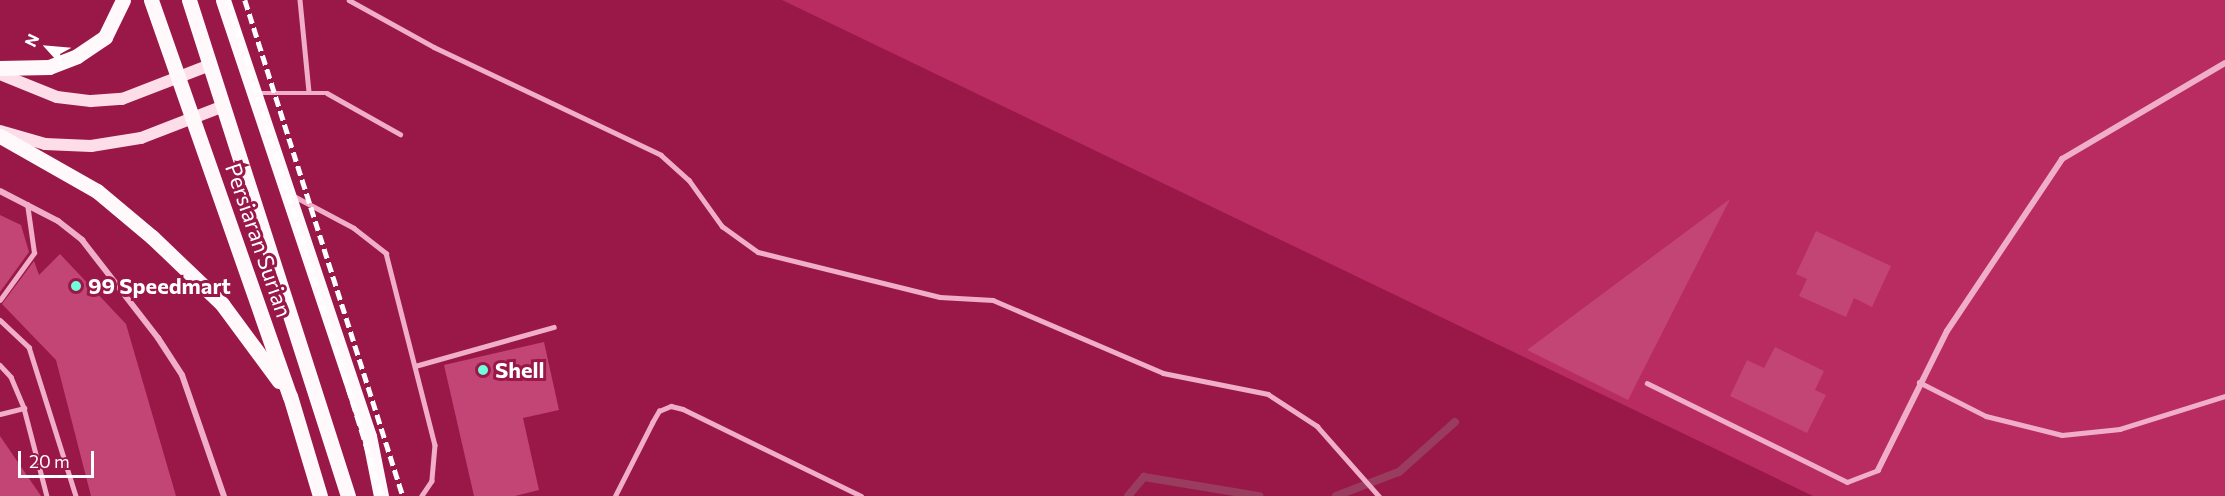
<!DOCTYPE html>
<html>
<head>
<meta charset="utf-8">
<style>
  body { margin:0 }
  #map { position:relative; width:2225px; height:496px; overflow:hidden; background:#9a1848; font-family:Commissioner,sans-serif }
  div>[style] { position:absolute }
  .green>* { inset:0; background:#b82c61 }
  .stream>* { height:8px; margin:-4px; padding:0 4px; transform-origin:4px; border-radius:4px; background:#993c5e }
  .building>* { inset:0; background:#c24575 }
  .lane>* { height:4.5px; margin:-2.25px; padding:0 2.25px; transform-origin:2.25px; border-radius:2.25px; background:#f1aec8 }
  .street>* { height:6px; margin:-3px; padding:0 3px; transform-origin:3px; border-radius:3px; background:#f1aec8 }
  .secondary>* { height:12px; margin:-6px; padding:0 6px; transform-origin:6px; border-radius:6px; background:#fcdde8 }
  .primary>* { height:15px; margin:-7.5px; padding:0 7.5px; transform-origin:7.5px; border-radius:7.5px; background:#fff9fb }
  .rail>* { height:4.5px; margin-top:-2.25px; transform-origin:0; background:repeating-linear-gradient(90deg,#fff 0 10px,transparent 0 14.5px) }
  .dots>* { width:16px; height:16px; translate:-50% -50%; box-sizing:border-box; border:3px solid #9a1848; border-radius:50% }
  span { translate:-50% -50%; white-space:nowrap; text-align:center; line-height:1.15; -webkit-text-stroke:6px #9a1848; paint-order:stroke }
  .street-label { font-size:22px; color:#fff }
  .poi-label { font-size:22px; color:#fff; font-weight:700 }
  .left { translate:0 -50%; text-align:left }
  .north { position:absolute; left:18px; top:18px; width:60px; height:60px; -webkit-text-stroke:4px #9a1848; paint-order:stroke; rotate:296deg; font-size:16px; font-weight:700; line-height:24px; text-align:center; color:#fff }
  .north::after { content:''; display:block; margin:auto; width:21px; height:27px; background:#fff; clip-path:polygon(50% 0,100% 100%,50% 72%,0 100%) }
  .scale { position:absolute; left:18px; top:451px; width:76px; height:27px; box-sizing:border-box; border:3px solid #fff; border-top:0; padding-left:8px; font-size:18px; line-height:21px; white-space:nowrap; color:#fff; -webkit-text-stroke:4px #9a1848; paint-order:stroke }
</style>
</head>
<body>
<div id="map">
  <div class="green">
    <i style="clip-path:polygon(782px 0,2225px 0,2225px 496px,1813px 496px)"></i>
  </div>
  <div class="stream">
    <i style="left:1128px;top:496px;width:25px;rotate:-50deg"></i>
    <i style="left:1144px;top:477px;width:117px;rotate:9.4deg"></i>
    <i style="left:1336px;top:496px;width:67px;rotate:-20.9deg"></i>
    <i style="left:1399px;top:472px;width:75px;rotate:-41.8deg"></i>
  </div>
  <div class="building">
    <i style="clip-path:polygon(1730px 199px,1628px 400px,1527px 350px)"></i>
    <i style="clip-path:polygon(0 215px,21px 225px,29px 252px,0 292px)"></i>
    <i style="clip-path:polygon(1816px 231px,1891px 266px,1872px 307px,1854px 298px,1846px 317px,1799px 296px,1807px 279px,1796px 274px)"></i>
    <i style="clip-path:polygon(60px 254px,126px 324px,176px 496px,91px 496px,56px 360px,2px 304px,34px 261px,39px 275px)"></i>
    <i style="clip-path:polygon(544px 342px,559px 410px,523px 418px,539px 490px,515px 496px,474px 496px,444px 365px)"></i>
    <i style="clip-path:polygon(1775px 347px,1824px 371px,1815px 390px,1826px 395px,1807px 433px,1730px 396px,1747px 360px,1764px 368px)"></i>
    <i style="clip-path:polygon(0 436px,41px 496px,0 496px)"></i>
  </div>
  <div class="lane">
    <i style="left:300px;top:0;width:91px;rotate:84.4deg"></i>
    <i style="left:349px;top:0;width:97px;rotate:28.9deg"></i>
    <i style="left:434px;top:47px;width:251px;rotate:25.4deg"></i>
    <i style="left:661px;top:155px;width:38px;rotate:42deg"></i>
    <i style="left:689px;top:180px;width:57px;rotate:54.3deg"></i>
    <i style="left:722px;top:226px;width:44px;rotate:35.8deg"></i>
    <i style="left:758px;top:252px;width:187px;rotate:13.9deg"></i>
    <i style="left:940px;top:297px;width:53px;rotate:3.2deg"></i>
    <i style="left:993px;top:300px;width:185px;rotate:23.2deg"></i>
    <i style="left:1163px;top:373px;width:107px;rotate:11.3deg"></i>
    <i style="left:1268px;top:394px;width:59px;rotate:33.1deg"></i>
    <i style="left:1317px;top:426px;width:94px;rotate:48.5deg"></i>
    <i style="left:257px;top:93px;width:70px"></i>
    <i style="left:327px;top:93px;width:84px;rotate:29.3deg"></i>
    <i style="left:292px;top:195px;width:70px;rotate:28deg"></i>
    <i style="left:354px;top:228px;width:41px;rotate:38deg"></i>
    <i style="left:386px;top:253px;width:198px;rotate:75.7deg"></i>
    <i style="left:435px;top:445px;width:36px;rotate:95deg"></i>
    <i style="left:432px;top:481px;width:18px;rotate:124deg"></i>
    <i style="left:0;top:300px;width:58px;rotate:-54.1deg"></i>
    <i style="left:34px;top:253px;width:49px;rotate:-98.1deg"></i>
    <i style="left:0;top:320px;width:40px;rotate:43deg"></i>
    <i style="left:29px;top:347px;width:156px;rotate:72.5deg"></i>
    <i style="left:0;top:365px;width:16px;rotate:47deg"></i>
    <i style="left:11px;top:377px;width:34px;rotate:67deg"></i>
    <i style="left:24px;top:408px;width:91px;rotate:75.4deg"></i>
    <i style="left:415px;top:366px;width:144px;rotate:-15.7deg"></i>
    <i style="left:1919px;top:382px;width:75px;rotate:26.9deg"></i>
    <i style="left:1986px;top:416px;width:78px;rotate:14deg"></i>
    <i style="left:2062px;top:435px;width:58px;rotate:-5.9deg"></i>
    <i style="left:2120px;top:429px;width:110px;rotate:-17.4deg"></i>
    <i style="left:1647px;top:383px;width:223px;rotate:26.3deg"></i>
    <i style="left:1847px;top:482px;width:33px;rotate:-21deg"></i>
    <i style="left:0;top:414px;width:25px;rotate:-14deg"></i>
    <i style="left:615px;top:496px;width:82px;rotate:-63.1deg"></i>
    <i style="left:652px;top:423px;width:14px;rotate:-60deg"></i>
    <i style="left:659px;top:411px;width:13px;rotate:-23deg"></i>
    <i style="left:671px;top:406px;width:12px;rotate:14deg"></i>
    <i style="left:683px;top:409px;width:198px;rotate:26deg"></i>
  </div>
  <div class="street">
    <i style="left:0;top:191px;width:65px;rotate:27.3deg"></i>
    <i style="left:58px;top:221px;width:31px;rotate:38deg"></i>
    <i style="left:82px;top:240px;width:124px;rotate:52.2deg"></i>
    <i style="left:158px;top:338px;width:44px;rotate:57deg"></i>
    <i style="left:182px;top:375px;width:128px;rotate:70.9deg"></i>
    <i style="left:1878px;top:470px;width:155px;rotate:-63.6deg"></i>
    <i style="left:1947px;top:331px;width:207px;rotate:-56.2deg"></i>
    <i style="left:2062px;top:159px;width:189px;rotate:-30.5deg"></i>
  </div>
  <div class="secondary">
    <i style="left:0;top:74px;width:61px;rotate:22deg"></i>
    <i style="left:57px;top:97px;width:34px;rotate:7deg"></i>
    <i style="left:91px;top:101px;width:31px;rotate:-4deg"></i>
    <i style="left:122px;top:99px;width:94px;rotate:-21.1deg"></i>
    <i style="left:0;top:131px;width:47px;rotate:16.1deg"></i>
    <i style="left:45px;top:144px;width:46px;rotate:2.5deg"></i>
    <i style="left:91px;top:146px;width:51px;rotate:-9.1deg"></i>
    <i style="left:141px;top:138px;width:89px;rotate:-21.1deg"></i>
  </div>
  <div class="primary">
    <i style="left:151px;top:0;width:420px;rotate:70.7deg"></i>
    <i style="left:290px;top:396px;width:104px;rotate:73.3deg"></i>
    <i style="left:189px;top:0;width:521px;rotate:72.23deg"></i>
    <i style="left:223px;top:0;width:460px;rotate:71.5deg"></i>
    <i style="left:369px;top:436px;width:61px;rotate:78.7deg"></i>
    <i style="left:0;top:68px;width:49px;rotate:-1.2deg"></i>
    <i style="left:49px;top:67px;width:30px;rotate:-21deg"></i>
    <i style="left:77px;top:56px;width:34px;rotate:-34deg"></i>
    <i style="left:105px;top:37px;width:41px;rotate:-64.1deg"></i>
    <i style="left:0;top:136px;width:112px;rotate:29.6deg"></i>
    <i style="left:97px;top:191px;width:72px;rotate:39.9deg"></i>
    <i style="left:152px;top:237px;width:97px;rotate:43.7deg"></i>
    <i style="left:222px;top:304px;width:96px;rotate:53.5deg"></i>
  </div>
  <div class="rail">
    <i style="left:228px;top:0;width:519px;rotate:72.75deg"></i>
    <i style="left:245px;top:0;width:521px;rotate:72.33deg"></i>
  </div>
  <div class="dots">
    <i style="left:76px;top:286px;background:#6fffdf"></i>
    <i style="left:483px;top:370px;background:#6fffdf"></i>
  </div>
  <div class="street-label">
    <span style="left:259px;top:240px;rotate:71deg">Persiaran Surian</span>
  </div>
  <div class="poi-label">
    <span class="left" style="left:88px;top:286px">99 Speedmart</span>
    <span class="left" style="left:495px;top:370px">Shell</span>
  </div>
  <div class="north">N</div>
  <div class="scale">20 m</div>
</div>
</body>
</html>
